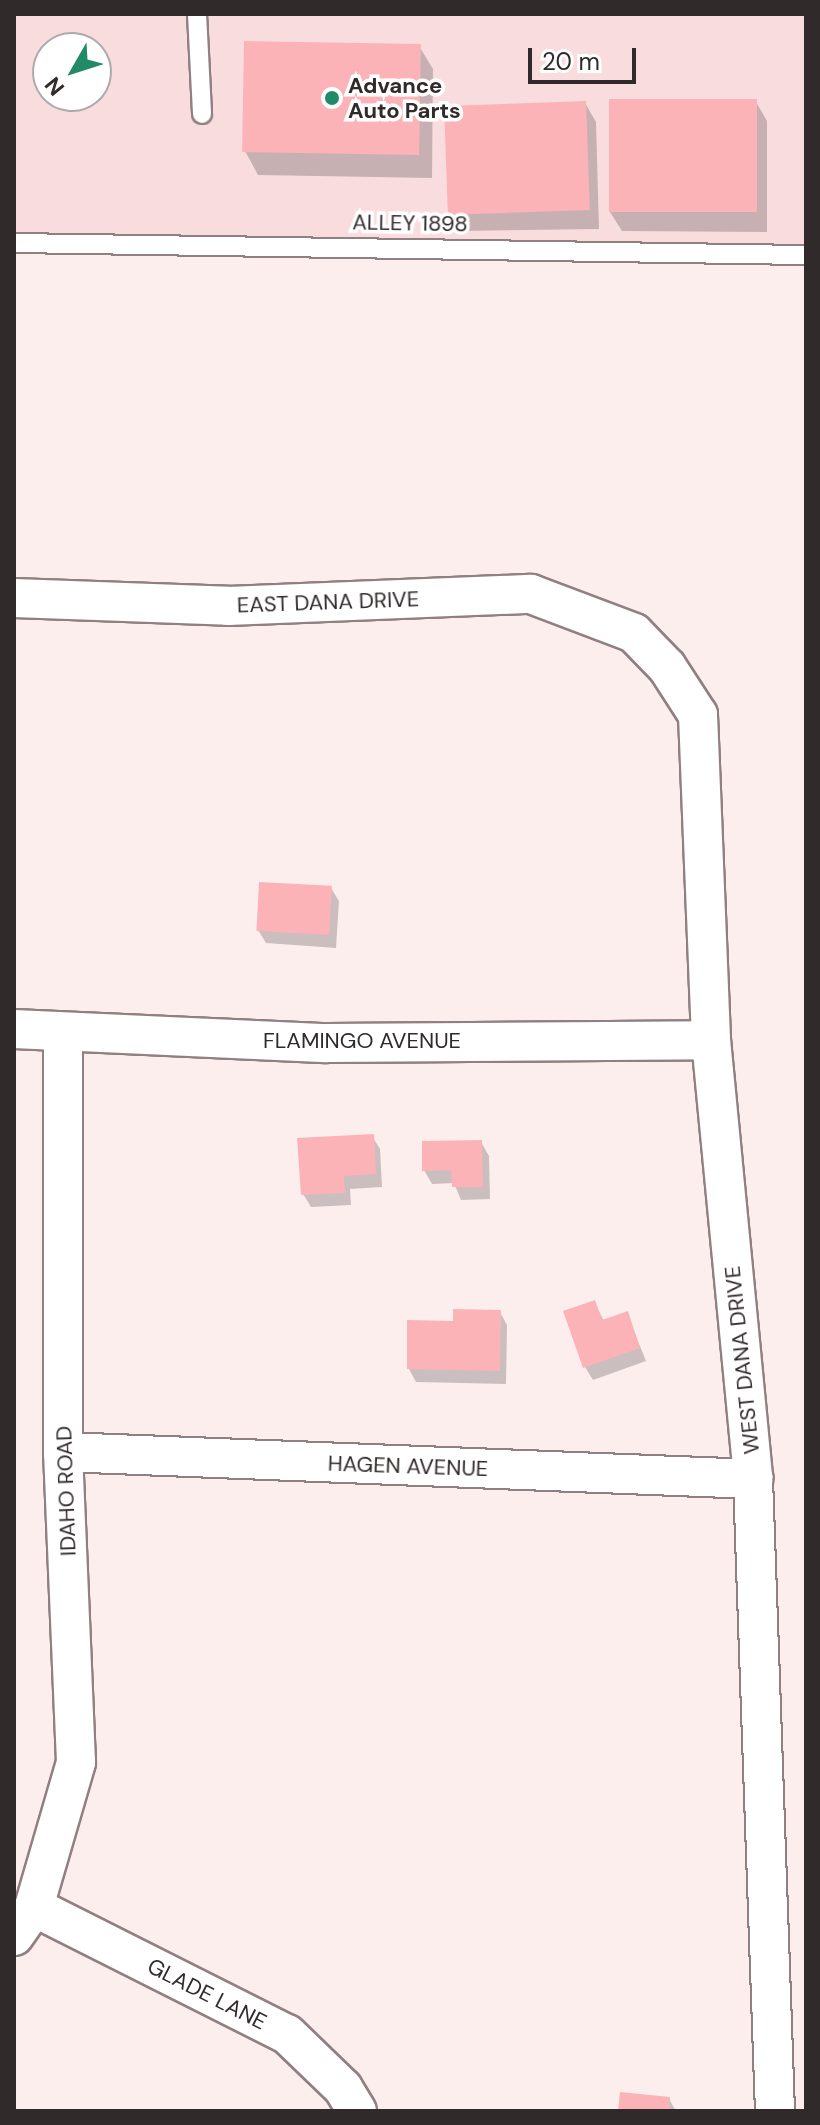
<!DOCTYPE html>
<html>
<head>
<meta charset="utf-8">
<style>
  body { margin:0 }
  #map { position:relative; width:820px; height:2125px; overflow:hidden; background:#fdeeee; font-family:"DM Sans",sans-serif }
  div>[style] { position:absolute }
  .built>* { inset:0; background:#f9ddde }
  .shadow>* { inset:0; background:#0003 }
  .building>* { inset:0; background:#fcb3b7; transform-origin:0 0 }
  .roads { filter:drop-shadow(2px 0 #918081) drop-shadow(-2px 0 #918081) drop-shadow(0 2px #918081) drop-shadow(0 -2px #918081) }
  .lane>* { height:18px; margin:-9px; padding:0 9px; transform-origin:9px; border-radius:9px; background:#fff }
  .street>* { height:38px; margin:-19px; padding:0 19px; transform-origin:19px; border-radius:19px; background:#fff }
  .dots>* { width:22px; height:22px; translate:-50% -50%; box-sizing:border-box; border:4px solid #fff; border-radius:50% }
  span { translate:-50% -50%; white-space:nowrap; text-align:center; line-height:1.15; -webkit-text-stroke:7px #fff; paint-order:stroke }
  .poi-label { font-size:22px; color:#312a2a; font-weight:700 }
  .left { translate:0 -50%; text-align:left }
  .street-label { font-size:22px; color:#312a2a }
  .frame { position:absolute; inset:0; border:16px solid #312a2a; pointer-events:none }
  .north { position:absolute; left:32px; top:32px; width:80px; height:80px; box-sizing:border-box; background:#fff; border:2px solid #adaaaa; border-radius:50%; rotate:231deg; font-size:22px; font-weight:700; line-height:32px; text-align:center; color:#312a2a }
  .north::after { content:''; display:block; margin:auto; width:28px; height:36px; background:#218a67; clip-path:polygon(50% 0,100% 100%,50% 72%,0 100%) }
  .scale { position:absolute; left:528px; top:48px; width:108px; height:36px; box-sizing:border-box; border:4px solid #312a2a; border-top:0; padding-left:10px; font-size:24px; line-height:28px; white-space:nowrap; color:#312a2a; -webkit-text-stroke:6px #fff; paint-order:stroke }
</style>
</head>
<body>
<div id="map">
  <div class="built">
    <i style="clip-path:polygon(evenodd,14px 14px,806px 14px,806px 246px,51px 242px,14px 237px,14px 14px,48px 48px,96px 48px,96px 96px,48px 96px,48px 48px)"></i>
  </div>
  <div class="shadow">
    <i style="clip-path:polygon(419px 46px,433px 69px,432px 178px,258px 175px,245px 151px)"></i>
    <i style="clip-path:polygon(756px 102px,767px 121px,767px 232px,622px 231px,610px 212px)"></i>
    <i style="clip-path:polygon(585px 103px,596px 122px,599px 229px,459px 231px,448px 212px)"></i>
    <i style="clip-path:polygon(331px 888px,339px 901px,336px 948px,266px 943px,258px 930px)"></i>
    <i style="clip-path:polygon(372px 1136px,380px 1149px,382px 1187px,350px 1189px,351px 1205px,311px 1207px,303px 1194px)"></i>
    <i style="clip-path:polygon(481px 1142px,489px 1156px,490px 1199px,461px 1200px,454px 1183px,432px 1184px,424px 1170px)"></i>
    <i style="clip-path:polygon(594px 1302px,604px 1321px,627px 1314px,646px 1361px,593px 1380px,585px 1367px)"></i>
    <i style="clip-path:polygon(500px 1312px,507px 1325px,506px 1384px,416px 1382px,409px 1369px,455px 1323px)"></i>
    <i style="clip-path:polygon(669px 2099px,676px 2111px,620px 2111px)"></i>
  </div>
  <div class="building">
    <i style="left:244px;top:41px;width:177px;height:111px;rotate:1deg"></i>
    <i style="left:609px;top:99px;width:148px;height:113px"></i>
    <i style="left:586px;top:101px;width:109px;height:142px;rotate:88deg"></i>
    <i style="left:259px;top:882px;width:73px;height:49px;rotate:3deg"></i>
    <i style="clip-path:polygon(374px 1134px,376px 1174px,344px 1176px,345px 1193px,301px 1195px,297px 1138px)"></i>
    <i style="clip-path:polygon(482px 1140px,483px 1187px,452px 1187px,451px 1170px,422px 1171px,422px 1141px)"></i>
    <i style="clip-path:polygon(595px 1300px,602px 1320px,628px 1311px,640px 1348px,583px 1368px,563px 1311px)"></i>
    <i style="clip-path:polygon(453px 1309px,501px 1310px,500px 1371px,407px 1369px,407px 1320px,453px 1321px)"></i>
    <i style="clip-path:polygon(620px 2092px,670px 2097px,669px 2111px,618px 2111px)"></i>
  </div>
  <div class="roads">
    <div class="lane">
      <i style="left:197px;top:14px;width:100px;rotate:87.1deg"></i>
      <i style="left:14px;top:243px;width:792px;rotate:0.87deg"></i>
    </div>
    <div class="street">
      <i style="left:14px;top:598px;width:214px;rotate:2.1deg"></i>
      <i style="left:228px;top:606px;width:303px;rotate:-2.3deg"></i>
      <i style="left:531px;top:594px;width:110px;rotate:20.7deg"></i>
      <i style="left:634px;top:633px;width:47px;rotate:45.9deg"></i>
      <i style="left:667px;top:667px;width:57px;rotate:57.1deg"></i>
      <i style="left:698px;top:715px;width:325px;rotate:87.7deg"></i>
      <i style="left:711px;top:1040px;width:441px;rotate:84.5deg"></i>
      <i style="left:753px;top:1479px;width:632px;rotate:88.01deg"></i>
      <i style="left:14px;top:1029px;width:313px;rotate:2.6deg"></i>
      <i style="left:327px;top:1043px;width:384px;rotate:-0.4deg"></i>
      <i style="left:63px;top:1452px;width:691px;rotate:2.24deg"></i>
      <i style="left:34px;top:1907px;width:283px;rotate:26.7deg"></i>
      <i style="left:287px;top:2034px;width:78px;rotate:44deg"></i>
      <i style="left:343px;top:2088px;width:27px;rotate:59deg"></i>
      <i style="left:14px;top:1936px;width:35px;rotate:-55deg"></i>
      <i style="left:34px;top:1907px;width:151px;rotate:-73.8deg"></i>
      <i style="left:76px;top:1762px;width:310px;rotate:-92.4deg"></i>
      <i style="left:63px;top:1452px;width:419px;rotate:-90deg"></i>
    </div>
  </div>
  <div class="dots">
    <i style="left:332px;top:98px;background:#218a67"></i>
  </div>
  <div class="poi-label">
    <span class="left" style="left:348px;top:98px">Advance<br>Auto Parts</span>
  </div>
  <div class="street-label">
    <span style="left:410px;top:223px;rotate:1deg">ALLEY 1898</span>
    <span style="left:328px;top:602px;rotate:-2deg">EAST DANA DRIVE</span>
    <span style="left:362px;top:1041px">FLAMINGO AVENUE</span>
    <span style="left:742px;top:1360px;rotate:-96deg">WEST DANA DRIVE</span>
    <span style="left:408px;top:1466px;rotate:2deg">HAGEN AVENUE</span>
    <span style="left:66px;top:1491px;rotate:-92deg">IDAHO ROAD</span>
    <span style="left:207px;top:1994px;rotate:27deg">GLADE LANE</span>
  </div>
  <div class="frame"></div>
  <div class="north">N</div>
  <div class="scale">20 m</div>
</div>
</body>
</html>
